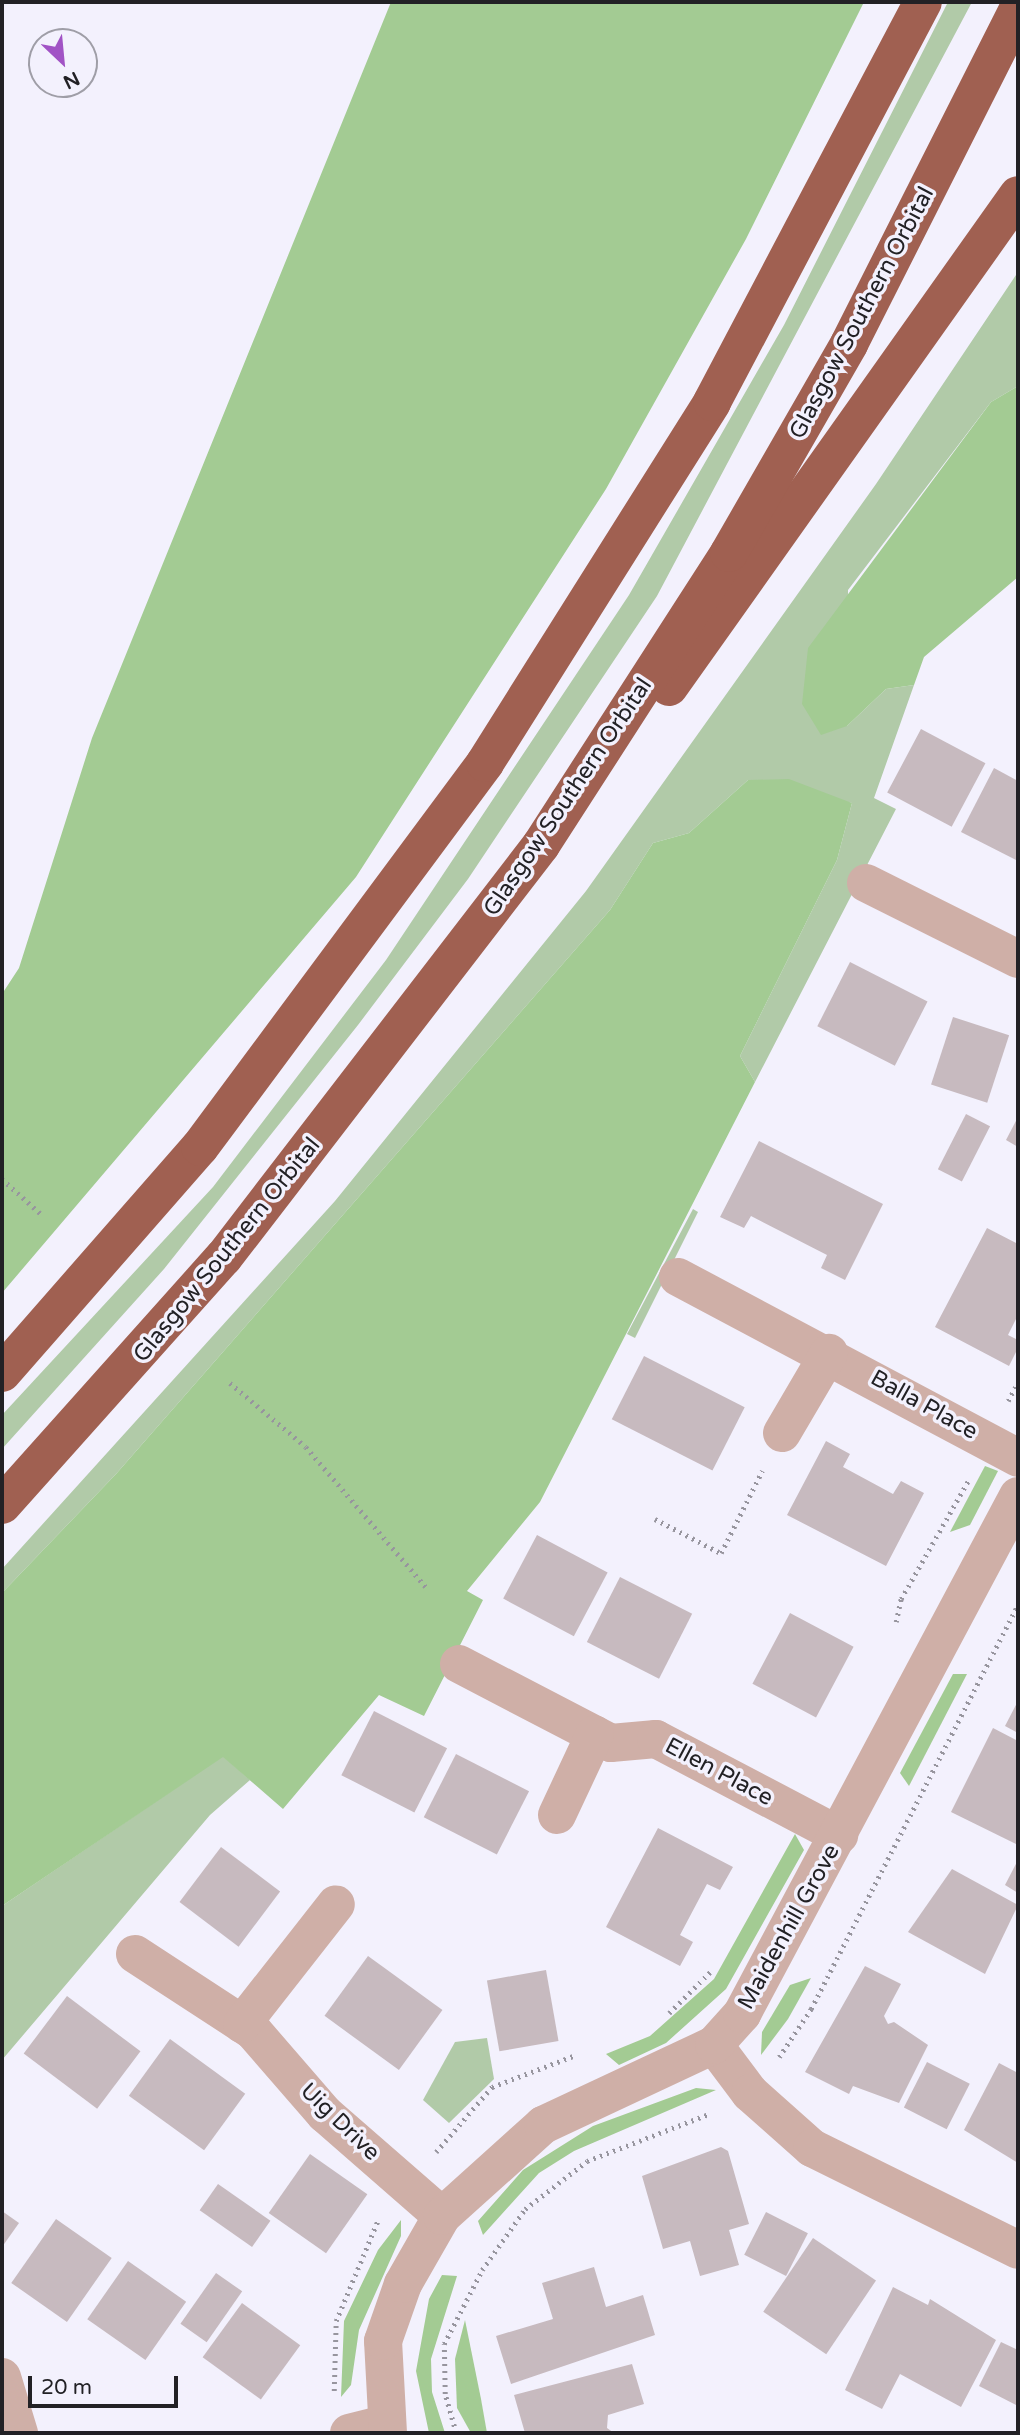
<!DOCTYPE html>
<html>
<head>
<meta charset="utf-8">
<style>
  body { margin:0 }
  #map { position:relative; width:1020px; height:2435px; overflow:hidden; background:#f3f1fd; font-family:"Varela Round",sans-serif }
  div>[style] { position:absolute }
  .green>* { inset:0; background:#b1caa8 }
  .forest>* { inset:0; background:#a3cb93 }
  .building>* { inset:0; background:#c7babf; transform-origin:0 0 }
  .path>* { height:4.5px; margin-top:-2.25px; transform-origin:0; background:repeating-linear-gradient(90deg,#97959e 0 2px,transparent 0 7px) }
  .minor>* { height:38px; margin:-19px; padding:0 19px; transform-origin:19px; border-radius:19px; background:#cfafa7 }
  .highway>* { height:38px; margin:-19px; padding:0 19px; transform-origin:19px; border-radius:19px; background:#a06051 }
  span { translate:-50% -50%; white-space:nowrap; text-align:center; line-height:1.15; -webkit-text-stroke:7px #f3f1fd; paint-order:stroke }
  .street-label { font-size:23px; color:#222125 }
  .frame { position:absolute; inset:0; border:4px solid #222125; pointer-events:none }
  .north { position:absolute; left:28px; top:28px; width:70px; height:70px; box-sizing:border-box; background:#f3f1fd; border:2px solid #9f9ea7; border-radius:50%; rotate:154deg; font-size:19px; font-weight:700; line-height:28px; text-align:center; color:#222125 }
  .north::after { content:''; display:block; margin:auto; width:24px; height:32px; background:#a153c5; clip-path:polygon(50% 0,100% 100%,50% 72%,0 100%) }
  .scale { position:absolute; left:28px; top:2376px; width:150px; height:32px; box-sizing:border-box; border:4px solid #222125; border-top:0; padding-left:9px; font-size:21px; line-height:24px; white-space:nowrap; color:#222125; -webkit-text-stroke:5px #f3f1fd; paint-order:stroke }
</style>
</head>
<body>
<div id="map">
  <div class="green">
    <i style="clip-path:polygon(948px 2px,972px 2px,657px 596px,468px 879px,358px 1025px,164px 1269px,2px 1449px,2px 1415px,213px 1187px,386px 960px,629px 595px,784px 325px)"></i>
    <i style="clip-path:polygon(1018px 272px,1018px 386px,991px 402px,848px 590px,847px 726px,886px 689px,914px 685px,874px 798px,896px 809px,755px 1082px,740px 1056px,837px 860px,852px 803px,748px 780px,689px 833px,653px 843px,610px 910px,116px 1474px,2px 1593px,2px 1569px,335px 1201px,586px 891px,876px 484px)"></i>
    <i style="clip-path:polygon(693px 1209px,698px 1212px,635px 1338px,627px 1334px)"></i>
    <i style="clip-path:polygon(223px 1756px,250px 1780px,210px 1815px,2px 2060px,2px 1906px)"></i>
    <i style="clip-path:polygon(487px 2038px,494px 2079px,449px 2123px,423px 2100px,455px 2042px)"></i>
  </div>
  <div class="forest">
    <i style="clip-path:polygon(391px 2px,864px 2px,746px 239px,606px 489px,356px 877px,2px 1293px,2px 994px,19px 968px,92px 738px)"></i>
    <i style="clip-path:polygon(1018px 386px,1018px 577px,924px 657px,914px 685px,886px 689px,847px 726px,821px 735px,802px 704px,808px 648px,991px 402px)"></i>
    <i style="clip-path:polygon(789px 779px,852px 803px,837px 860px,740px 1056px,755px 1082px,540px 1502px,467px 1591px,483px 1600px,424px 1716px,379px 1695px,283px 1809px,223px 1757px,2px 1906px,2px 1593px,116px 1474px,610px 910px,653px 843px,689px 833px,748px 780px)"></i>
    <i style="clip-path:polygon(985px 1466px,998px 1471px,970px 1525px,950px 1532px)"></i>
    <i style="clip-path:polygon(953px 1674px,967px 1674px,909px 1786px,900px 1773px)"></i>
    <i style="clip-path:polygon(795px 1834px,804px 1850px,726px 1989px,666px 2043px,619px 2065px,606px 2054px,650px 2036px,714px 1979px)"></i>
    <i style="clip-path:polygon(811px 1978px,788px 2019px,761px 2055px,762px 2032px,790px 1985px)"></i>
    <i style="clip-path:polygon(696px 2088px,716px 2090px,574px 2151px,539px 2173px,483px 2235px,478px 2221px,523px 2170px,593px 2126px)"></i>
    <i style="clip-path:polygon(401px 2220px,401px 2236px,359px 2330px,351px 2385px,341px 2397px,344px 2321px,378px 2250px)"></i>
    <i style="clip-path:polygon(442px 2275px,457px 2276px,431px 2359px,432px 2392px,445px 2433px,429px 2433px,416px 2371px,429px 2299px)"></i>
    <i style="clip-path:polygon(465px 2320px,481px 2399px,487px 2433px,471px 2433px,457px 2408px,455px 2359px)"></i>
  </div>
  <div class="building">
    <i style="left:921px;top:729px;width:73px;height:72px;rotate:28deg"></i>
    <i style="clip-path:polygon(994px 768px,1018px 781px,1018px 861px,961px 832px)"></i>
    <i style="left:850px;top:962px;width:87px;height:72px;rotate:27deg"></i>
    <i style="left:953px;top:1017px;width:59px;height:71px;rotate:18deg"></i>
    <i style="left:966px;top:1114px;width:27px;height:62px;rotate:27deg"></i>
    <i style="clip-path:polygon(1018px 1117px,1018px 1147px,1006px 1140px)"></i>
    <i style="clip-path:polygon(759px 1141px,883px 1204px,845px 1280px,821px 1268px,827px 1255px,751px 1216px,744px 1228px,720px 1217px)"></i>
    <i style="clip-path:polygon(987px 1228px,1018px 1244px,1018px 1315px,1008px 1335px,1018px 1340px,1018px 1348px,1009px 1366px,935px 1327px)"></i>
    <i style="left:644px;top:1356px;width:113px;height:71px;rotate:27deg"></i>
    <i style="clip-path:polygon(826px 1441px,850px 1454px,843px 1467px,893px 1494px,901px 1481px,924px 1493px,886px 1566px,787px 1515px)"></i>
    <i style="left:537px;top:1535px;width:80px;height:72px;rotate:28deg"></i>
    <i style="left:620px;top:1577px;width:81px;height:73px;rotate:27deg"></i>
    <i style="left:790px;top:1613px;width:72px;height:80px;rotate:28deg"></i>
    <i style="clip-path:polygon(1018px 1701px,1018px 1733px,1005px 1726px)"></i>
    <i style="left:374px;top:1711px;width:82px;height:72px;rotate:27deg"></i>
    <i style="clip-path:polygon(993px 1728px,1018px 1741px,1018px 1845px,951px 1812px)"></i>
    <i style="left:456px;top:1754px;width:82px;height:71px;rotate:27deg"></i>
    <i style="clip-path:polygon(658px 1828px,733px 1867px,720px 1890px,707px 1884px,680px 1935px,693px 1942px,680px 1966px,606px 1927px)"></i>
    <i style="left:221px;top:1847px;width:74px;height:69px;rotate:37deg"></i>
    <i style="clip-path:polygon(1018px 1860px,1018px 1893px,1005px 1885px)"></i>
    <i style="clip-path:polygon(952px 1869px,1018px 1905px,985px 1974px,908px 1932px)"></i>
    <i style="left:368px;top:1956px;width:92px;height:74px;rotate:36deg"></i>
    <i style="clip-path:polygon(865px 1966px,901px 1984px,884px 2016px,888px 2024px,894px 2022px,928px 2045px,899px 2103px,853px 2086px,849px 2094px,805px 2072px)"></i>
    <i style="left:546px;top:1970px;width:72px;height:60px;rotate:80deg"></i>
    <i style="left:67px;top:1996px;width:92px;height:72px;rotate:37deg"></i>
    <i style="left:170px;top:2039px;width:93px;height:70px;rotate:36deg"></i>
    <i style="left:927px;top:2062px;width:48px;height:51px;rotate:27deg"></i>
    <i style="clip-path:polygon(999px 2063px,1018px 2073px,1018px 2163px,964px 2130px)"></i>
    <i style="clip-path:polygon(721px 2147px,728px 2151px,749px 2224px,729px 2230px,739px 2265px,700px 2276px,690px 2241px,663px 2249px,642px 2176px)"></i>
    <i style="left:310px;top:2154px;width:70px;height:72px;rotate:35deg"></i>
    <i style="left:218px;top:2184px;width:64px;height:32px;rotate:35deg"></i>
    <i style="clip-path:polygon(2px 2211px,19px 2223px,2px 2247px)"></i>
    <i style="left:766px;top:2212px;width:47px;height:48px;rotate:27deg"></i>
    <i style="left:56px;top:2219px;width:68px;height:78px;rotate:35deg"></i>
    <i style="left:813px;top:2238px;width:76px;height:89px;rotate:34deg"></i>
    <i style="left:128px;top:2261px;width:71px;height:71px;rotate:35deg"></i>
    <i style="clip-path:polygon(594px 2267px,606px 2307px,643px 2295px,655px 2335px,511px 2384px,496px 2336px,553px 2319px,542px 2283px)"></i>
    <i style="left:216px;top:2273px;width:32px;height:62px;rotate:35deg"></i>
    <i style="clip-path:polygon(893px 2287px,928px 2305px,930px 2299px,996px 2340px,961px 2407px,900px 2374px,882px 2409px,845px 2390px)"></i>
    <i style="left:242px;top:2303px;width:72px;height:67px;rotate:36deg"></i>
    <i style="clip-path:polygon(1001px 2342px,1018px 2350px,1018px 2406px,979px 2386px)"></i>
    <i style="clip-path:polygon(632px 2364px,644px 2404px,608px 2415px,607px 2428px,614px 2433px,525px 2433px,514px 2395px)"></i>
  </div>
  <div class="path">
    <i style="left:2px;top:1179px;width:52px;rotate:41.9deg"></i>
    <i style="left:230px;top:1383px;width:99px;rotate:40.1deg"></i>
    <i style="left:306px;top:1447px;width:184px;rotate:49.4deg"></i>
    <i style="left:1008px;top:1401px;width:21px;rotate:-62deg"></i>
    <i style="left:655px;top:1519px;width:74px;rotate:27.3deg"></i>
    <i style="left:721px;top:1553px;width:92px;rotate:-63.4deg"></i>
    <i style="left:896px;top:1622px;width:24px;rotate:-78deg"></i>
    <i style="left:901px;top:1599px;width:136px;rotate:-60.4deg"></i>
    <i style="left:669px;top:2013px;width:58px;rotate:-45deg"></i>
    <i style="left:779px;top:2057px;width:58px;rotate:-56.3deg"></i>
    <i style="left:811px;top:2009px;width:455px;rotate:-62.9deg"></i>
    <i style="left:436px;top:2152px;width:86px;rotate:-49.3deg"></i>
    <i style="left:492px;top:2087px;width:90px;rotate:-20.9deg"></i>
    <i style="left:334px;top:2391px;width:70px;rotate:-88.4deg"></i>
    <i style="left:336px;top:2321px;width:109px;rotate:-67.4deg"></i>
    <i style="left:456px;top:2433px;width:41px;rotate:-105.8deg"></i>
    <i style="left:445px;top:2394px;width:50px;rotate:-91.1deg"></i>
    <i style="left:444px;top:2344px;width:83px;rotate:-62.8deg"></i>
    <i style="left:482px;top:2270px;width:75px;rotate:-54.8deg"></i>
    <i style="left:525px;top:2209px;width:78px;rotate:-37.7deg"></i>
    <i style="left:587px;top:2161px;width:131px;rotate:-21.1deg"></i>
  </div>
  <div class="minor">
    <i style="left:866px;top:883px;width:170px;rotate:26.6deg"></i>
    <i style="left:678px;top:1277px;width:385px;rotate:28deg"></i>
    <i style="left:782px;top:1433px;width:93px;rotate:-59.6deg"></i>
    <i style="left:459px;top:1664px;width:171px;rotate:27.5deg"></i>
    <i style="left:611px;top:1743px;width:45px;rotate:-5.1deg"></i>
    <i style="left:656px;top:1739px;width:207px;rotate:27.7deg"></i>
    <i style="left:557px;top:1815px;width:89px;rotate:-64.9deg"></i>
    <i style="left:135px;top:1954px;width:141px;rotate:33.1deg"></i>
    <i style="left:253px;top:2031px;width:110px;rotate:49.1deg"></i>
    <i style="left:325px;top:2114px;width:155px;rotate:41.1deg"></i>
    <i style="left:242px;top:2024px;width:152px;rotate:-51.9deg"></i>
    <i style="left:714px;top:2045px;width:60px;rotate:53.1deg"></i>
    <i style="left:750px;top:2093px;width:83px;rotate:41.6deg"></i>
    <i style="left:812px;top:2148px;width:230px;rotate:26.3deg"></i>
    <i style="left:2px;top:2377px;width:59px;rotate:73.1deg"></i>
    <i style="left:349px;top:2433px;width:37px;rotate:-14deg"></i>
    <i style="left:388px;top:2433px;width:92px;rotate:-93.1deg"></i>
    <i style="left:383px;top:2341px;width:60px;rotate:-70.7deg"></i>
    <i style="left:403px;top:2284px;width:78px;rotate:-60.2deg"></i>
    <i style="left:442px;top:2216px;width:136px;rotate:-42deg"></i>
    <i style="left:543px;top:2125px;width:189px;rotate:-25.1deg"></i>
    <i style="left:714px;top:2045px;width:42px;rotate:-47.9deg"></i>
    <i style="left:742px;top:2014px;width:587px;rotate:-61.95deg"></i>
  </div>
  <div class="highway">
    <i style="left:669px;top:687px;width:603px;rotate:-54.65deg"></i>
    <i style="left:2px;top:1373px;width:300px;rotate:-48.8deg"></i>
    <i style="left:200px;top:1147px;width:478px;rotate:-53.4deg"></i>
    <i style="left:485px;top:763px;width:426px;rotate:-57.8deg"></i>
    <i style="left:712px;top:402px;width:452px;rotate:-62.2deg"></i>
    <i style="left:2px;top:1505px;width:333px;rotate:-48.2deg"></i>
    <i style="left:224px;top:1257px;width:520px;rotate:-52.42deg"></i>
    <i style="left:541px;top:845px;width:347px;rotate:-57.2deg"></i>
    <i style="left:729px;top:553px;width:241px;rotate:-60.1deg"></i>
    <i style="left:849px;top:344px;width:374px;rotate:-63.2deg"></i>
  </div>
  <div class="street-label">
    <span style="left:862px;top:313px;rotate:-62deg">Glasgow Southern Orbital</span>
    <span style="left:568px;top:797px;rotate:-56deg">Glasgow Southern Orbital</span>
    <span style="left:227px;top:1250px;rotate:-51deg">Glasgow Southern Orbital</span>
    <span style="left:924px;top:1405px;rotate:29deg">Balla Place</span>
    <span style="left:719px;top:1772px;rotate:28deg">Ellen Place</span>
    <span style="left:789px;top:1927px;rotate:-61deg">Maidenhill Grove</span>
    <span style="left:340px;top:2122px;rotate:44deg">Uig Drive</span>
  </div>
  <div class="frame"></div>
  <div class="north">N</div>
  <div class="scale">20 m</div>
</div>
</body>
</html>
